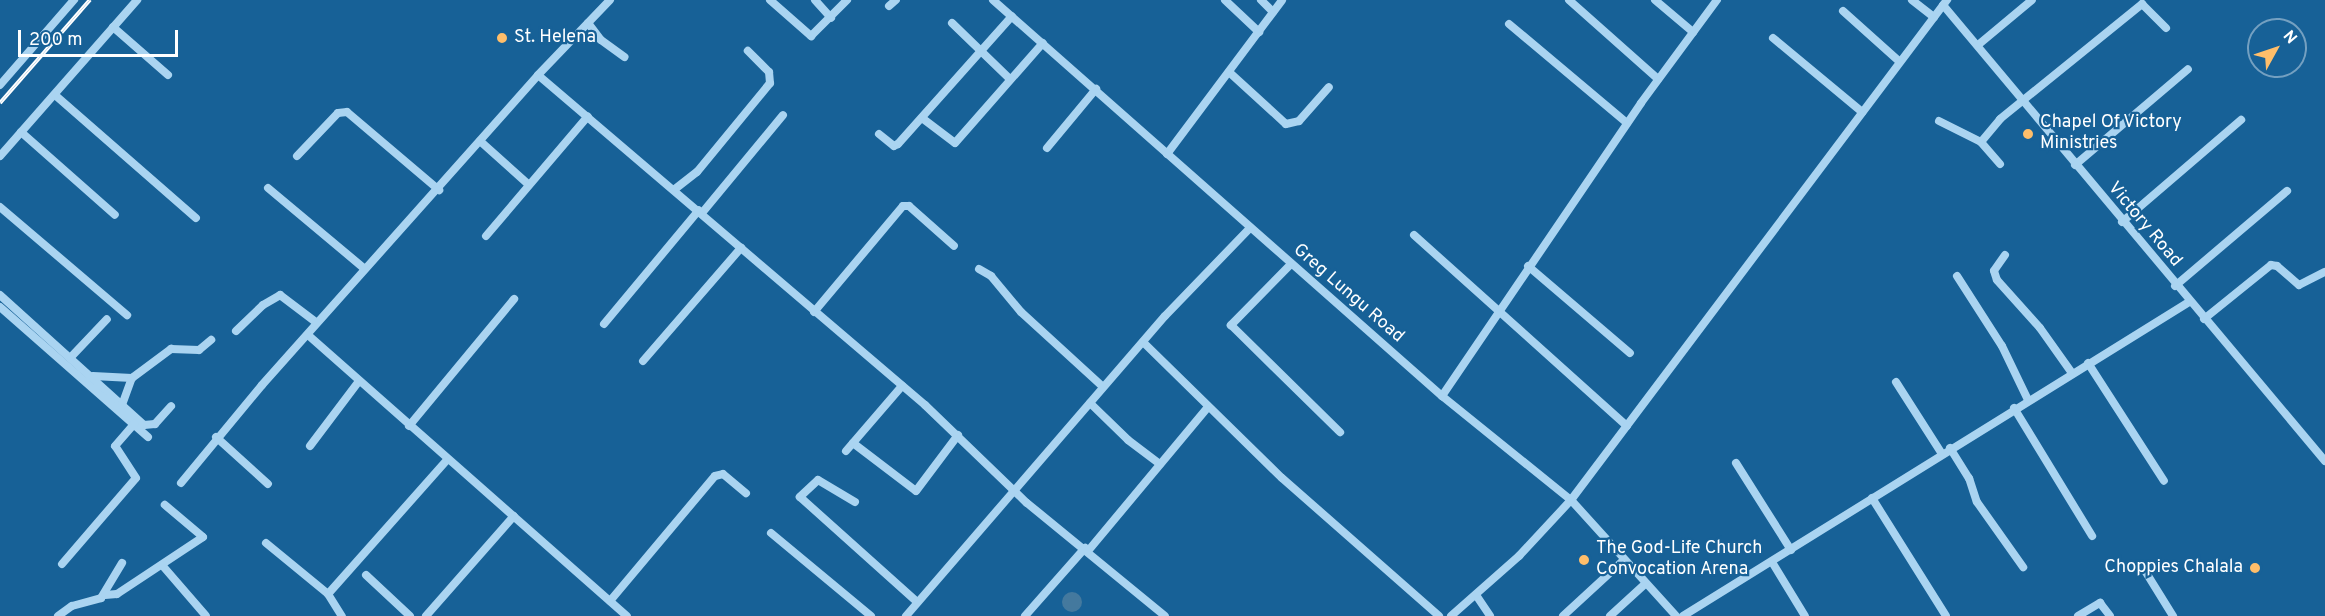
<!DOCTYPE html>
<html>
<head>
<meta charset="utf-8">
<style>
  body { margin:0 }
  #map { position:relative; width:2325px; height:616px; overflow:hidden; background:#176197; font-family:Overpass,sans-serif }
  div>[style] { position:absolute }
  .water>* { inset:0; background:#44799e }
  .round { border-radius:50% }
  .minor>* { height:8px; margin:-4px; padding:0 4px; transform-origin:4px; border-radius:4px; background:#aad4f1 }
  .rail>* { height:4px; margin-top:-2px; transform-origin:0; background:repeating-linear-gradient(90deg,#176197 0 4.5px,#fff 0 9px); box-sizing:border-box; border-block:2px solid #fff }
  .dots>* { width:16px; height:16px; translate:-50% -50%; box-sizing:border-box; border:3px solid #176197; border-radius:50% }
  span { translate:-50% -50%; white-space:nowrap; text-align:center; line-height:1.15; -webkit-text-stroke:4.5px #176197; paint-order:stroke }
  .poi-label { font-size:18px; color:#fff }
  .left { translate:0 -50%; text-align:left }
  .right { translate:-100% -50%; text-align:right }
  .street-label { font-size:18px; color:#fff }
  .north { position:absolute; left:2247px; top:18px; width:60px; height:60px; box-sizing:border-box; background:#176197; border:2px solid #74a0c1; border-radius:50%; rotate:50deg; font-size:16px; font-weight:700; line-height:24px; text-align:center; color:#fff }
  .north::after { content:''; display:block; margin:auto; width:21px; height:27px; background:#ffbe6a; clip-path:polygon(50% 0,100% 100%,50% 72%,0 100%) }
  .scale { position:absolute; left:18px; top:30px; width:160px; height:27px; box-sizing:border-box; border:3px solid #fff; border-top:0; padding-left:8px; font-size:18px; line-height:21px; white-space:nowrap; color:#fff; -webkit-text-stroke:4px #176197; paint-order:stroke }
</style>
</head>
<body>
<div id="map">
  <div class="water">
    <i class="round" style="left:1062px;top:592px;width:20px;height:20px"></i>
  </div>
  <div class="minor">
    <i style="left:770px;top:0;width:55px;rotate:41.3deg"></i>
    <i style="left:811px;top:36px;width:51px;rotate:-45deg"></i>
    <i style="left:815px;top:0;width:24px;rotate:48deg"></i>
    <i style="left:993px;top:0;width:599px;rotate:41.41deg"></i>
    <i style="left:1442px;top:396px;width:166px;rotate:38.9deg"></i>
    <i style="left:1571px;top:500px;width:156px;rotate:47.8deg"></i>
    <i style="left:1225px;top:0;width:47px;rotate:43.3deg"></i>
    <i style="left:1261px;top:0;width:17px;rotate:45deg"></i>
    <i style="left:1569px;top:0;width:119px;rotate:41.6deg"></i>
    <i style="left:1655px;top:0;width:50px;rotate:40.1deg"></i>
    <i style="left:1912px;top:0;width:28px;rotate:38deg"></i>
    <i style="left:1943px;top:5px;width:595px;rotate:50.05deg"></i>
    <i style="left:889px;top:6px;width:9px;rotate:-41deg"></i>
    <i style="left:1843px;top:11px;width:76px;rotate:41.8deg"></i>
    <i style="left:588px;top:23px;width:21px;rotate:53deg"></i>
    <i style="left:601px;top:40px;width:29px;rotate:36deg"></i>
    <i style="left:952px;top:23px;width:81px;rotate:44deg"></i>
    <i style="left:1509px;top:24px;width:154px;rotate:40deg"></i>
    <i style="left:113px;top:27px;width:73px;rotate:41.1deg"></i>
    <i style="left:1773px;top:38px;width:116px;rotate:39.7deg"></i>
    <i style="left:1978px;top:45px;width:70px;rotate:-39.8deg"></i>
    <i style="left:1229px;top:72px;width:77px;rotate:42.4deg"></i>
    <i style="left:1286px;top:124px;width:13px;rotate:-13deg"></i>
    <i style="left:1299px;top:121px;width:45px;rotate:-48.6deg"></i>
    <i style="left:538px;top:75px;width:509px;rotate:40.45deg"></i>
    <i style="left:925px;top:405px;width:141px;rotate:43.9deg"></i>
    <i style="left:1027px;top:503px;width:178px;rotate:39.3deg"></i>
    <i style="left:0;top:85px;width:113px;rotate:-49deg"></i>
    <i style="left:55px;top:95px;width:187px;rotate:41.1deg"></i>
    <i style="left:922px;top:118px;width:41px;rotate:37.1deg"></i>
    <i style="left:955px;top:143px;width:133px;rotate:-48.7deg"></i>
    <i style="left:1939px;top:121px;width:47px;rotate:26.6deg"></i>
    <i style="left:21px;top:132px;width:125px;rotate:41.4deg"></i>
    <i style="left:879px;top:134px;width:19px;rotate:39deg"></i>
    <i style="left:894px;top:146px;width:4px;rotate:-27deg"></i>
    <i style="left:898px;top:144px;width:171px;rotate:-48.3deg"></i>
    <i style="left:480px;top:141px;width:64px;rotate:41.9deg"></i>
    <i style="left:1047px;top:148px;width:77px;rotate:-50.3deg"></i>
    <i style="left:1167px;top:154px;width:192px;rotate:-53.2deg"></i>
    <i style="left:0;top:156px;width:208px;rotate:-48.7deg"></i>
    <i style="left:297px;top:156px;width:59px;rotate:-46.4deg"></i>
    <i style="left:338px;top:113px;width:9px;rotate:-6deg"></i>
    <i style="left:347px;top:112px;width:121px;rotate:40.3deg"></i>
    <i style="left:2000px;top:164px;width:29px;rotate:-131deg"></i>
    <i style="left:1981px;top:142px;width:30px;rotate:-50deg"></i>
    <i style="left:2000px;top:119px;width:183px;rotate:-39deg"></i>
    <i style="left:2142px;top:4px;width:34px;rotate:45deg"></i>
    <i style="left:2075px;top:165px;width:148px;rotate:-40.3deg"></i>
    <i style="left:268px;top:188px;width:126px;rotate:39.9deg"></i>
    <i style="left:675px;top:189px;width:28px;rotate:-38deg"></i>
    <i style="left:697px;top:172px;width:115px;rotate:-50.6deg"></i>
    <i style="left:770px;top:83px;width:11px;rotate:-95deg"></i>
    <i style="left:769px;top:72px;width:30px;rotate:-135deg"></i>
    <i style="left:0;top:207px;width:167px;rotate:40.4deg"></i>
    <i style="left:702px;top:213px;width:127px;rotate:-50.4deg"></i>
    <i style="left:2122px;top:222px;width:157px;rotate:-40.6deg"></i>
    <i style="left:1414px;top:235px;width:286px;rotate:41.9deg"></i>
    <i style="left:486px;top:236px;width:157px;rotate:-49.6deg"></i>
    <i style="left:2005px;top:255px;width:19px;rotate:125deg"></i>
    <i style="left:1994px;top:271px;width:9px;rotate:72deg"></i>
    <i style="left:1997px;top:280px;width:64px;rotate:48.1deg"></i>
    <i style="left:2040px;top:328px;width:55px;rotate:54.6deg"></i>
    <i style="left:1291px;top:264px;width:86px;rotate:134.5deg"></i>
    <i style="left:1231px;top:325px;width:153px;rotate:44.5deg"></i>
    <i style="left:1528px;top:266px;width:134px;rotate:40.5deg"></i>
    <i style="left:979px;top:269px;width:14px;rotate:30deg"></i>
    <i style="left:991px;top:276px;width:47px;rotate:50.2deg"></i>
    <i style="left:1021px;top:312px;width:111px;rotate:42.4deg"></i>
    <i style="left:1957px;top:276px;width:83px;rotate:57.3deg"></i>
    <i style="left:2002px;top:346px;width:60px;rotate:64.3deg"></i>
    <i style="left:2175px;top:286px;width:147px;rotate:-40.3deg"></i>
    <i style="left:0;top:295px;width:194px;rotate:42.1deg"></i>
    <i style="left:144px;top:425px;width:11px;rotate:-5deg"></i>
    <i style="left:155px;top:424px;width:24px;rotate:-48deg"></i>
    <i style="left:0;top:307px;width:197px;rotate:41.3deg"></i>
    <i style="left:814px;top:312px;width:138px;rotate:-50deg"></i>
    <i style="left:903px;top:206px;width:6px"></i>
    <i style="left:909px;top:206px;width:60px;rotate:41.6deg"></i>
    <i style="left:2204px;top:319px;width:86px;rotate:-38.9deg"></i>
    <i style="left:2271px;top:265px;width:6px;rotate:9deg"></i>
    <i style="left:2277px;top:266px;width:29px;rotate:41deg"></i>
    <i style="left:2299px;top:285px;width:29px;rotate:-27deg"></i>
    <i style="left:604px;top:324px;width:148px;rotate:-50.2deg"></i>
    <i style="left:236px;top:331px;width:37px;rotate:-44deg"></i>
    <i style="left:263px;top:305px;width:20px;rotate:-30deg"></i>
    <i style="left:280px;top:295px;width:46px;rotate:37.1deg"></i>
    <i style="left:308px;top:335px;width:425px;rotate:41.4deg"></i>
    <i style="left:1143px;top:342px;width:194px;rotate:44.4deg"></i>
    <i style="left:1282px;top:478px;width:209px;rotate:41.3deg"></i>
    <i style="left:71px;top:357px;width:52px;rotate:-46.5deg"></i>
    <i style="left:643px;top:361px;width:150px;rotate:-49.1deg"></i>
    <i style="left:2088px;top:363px;width:140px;rotate:57.2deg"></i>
    <i style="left:93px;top:376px;width:39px;rotate:3deg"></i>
    <i style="left:132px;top:378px;width:49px;rotate:-36.6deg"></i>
    <i style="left:171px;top:349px;width:28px;rotate:2deg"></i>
    <i style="left:199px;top:350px;width:16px;rotate:-40deg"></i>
    <i style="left:1896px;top:382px;width:85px;rotate:57.4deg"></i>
    <i style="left:1442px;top:396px;width:354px;rotate:-55.8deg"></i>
    <i style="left:1641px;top:103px;width:128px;rotate:-53.6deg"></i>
    <i style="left:1090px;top:403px;width:53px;rotate:44.2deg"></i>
    <i style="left:1128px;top:440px;width:40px;rotate:37deg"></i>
    <i style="left:122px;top:405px;width:29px;rotate:-70deg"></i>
    <i style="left:2014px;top:408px;width:150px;rotate:58.6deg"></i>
    <i style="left:409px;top:426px;width:165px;rotate:-50.4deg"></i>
    <i style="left:216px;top:437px;width:70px;rotate:42.1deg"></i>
    <i style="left:853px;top:443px;width:79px;rotate:37.3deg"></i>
    <i style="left:916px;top:491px;width:70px;rotate:-53.1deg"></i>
    <i style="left:310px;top:446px;width:81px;rotate:-53deg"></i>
    <i style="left:1950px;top:448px;width:36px;rotate:58deg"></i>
    <i style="left:1969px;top:478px;width:25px;rotate:72deg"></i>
    <i style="left:1977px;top:502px;width:80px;rotate:54.7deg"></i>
    <i style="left:846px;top:451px;width:86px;rotate:-49.3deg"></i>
    <i style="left:1736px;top:463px;width:103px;rotate:57.7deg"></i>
    <i style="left:181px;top:483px;width:127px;rotate:-50.4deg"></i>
    <i style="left:262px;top:385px;width:415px;rotate:-48.3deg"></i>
    <i style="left:538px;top:75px;width:104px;rotate:-46.2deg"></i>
    <i style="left:1872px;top:498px;width:139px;rotate:57.9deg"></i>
    <i style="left:855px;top:502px;width:43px;rotate:-149.3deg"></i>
    <i style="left:818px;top:480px;width:25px;rotate:137deg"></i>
    <i style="left:800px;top:497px;width:157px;rotate:41.9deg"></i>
    <i style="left:771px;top:533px;width:130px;rotate:39.7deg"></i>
    <i style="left:266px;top:543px;width:80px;rotate:39.4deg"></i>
    <i style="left:328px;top:594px;width:26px;rotate:58deg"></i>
    <i style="left:1088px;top:551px;width:187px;rotate:-50.2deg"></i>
    <i style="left:1772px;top:562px;width:63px;rotate:58.6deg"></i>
    <i style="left:62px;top:564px;width:113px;rotate:-49.3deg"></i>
    <i style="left:136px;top:478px;width:38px;rotate:-123deg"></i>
    <i style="left:115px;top:446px;width:29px;rotate:-49deg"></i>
    <i style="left:162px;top:565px;width:67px;rotate:49.2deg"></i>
    <i style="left:2142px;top:566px;width:59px;rotate:58.2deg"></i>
    <i style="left:366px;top:575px;width:60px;rotate:43deg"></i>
    <i style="left:328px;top:594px;width:179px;rotate:-48.4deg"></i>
    <i style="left:105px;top:595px;width:12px;rotate:-5deg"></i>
    <i style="left:117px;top:594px;width:103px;rotate:-33.5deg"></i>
    <i style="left:203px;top:537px;width:50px;rotate:-139.9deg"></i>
    <i style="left:1476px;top:595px;width:25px;rotate:56deg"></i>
    <i style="left:610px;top:601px;width:163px;rotate:-50deg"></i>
    <i style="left:715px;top:476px;width:8px;rotate:-14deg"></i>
    <i style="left:723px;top:474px;width:30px;rotate:40deg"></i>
    <i style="left:58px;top:616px;width:17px;rotate:-36deg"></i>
    <i style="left:72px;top:606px;width:30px;rotate:-15deg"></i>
    <i style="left:101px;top:598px;width:41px;rotate:-59deg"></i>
    <i style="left:426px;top:616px;width:133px;rotate:-48.7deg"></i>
    <i style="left:906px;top:616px;width:396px;rotate:-49.2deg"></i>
    <i style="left:1165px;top:316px;width:122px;rotate:-46deg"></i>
    <i style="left:1025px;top:616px;width:91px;rotate:-48.6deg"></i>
    <i style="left:1451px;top:616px;width:91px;rotate:-41.4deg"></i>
    <i style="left:1519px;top:556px;width:76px;rotate:-47.1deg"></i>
    <i style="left:1571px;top:500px;width:626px;rotate:-53.06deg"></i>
    <i style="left:1563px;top:616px;width:83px;rotate:-42.6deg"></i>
    <i style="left:1610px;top:616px;width:47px;rotate:-42.4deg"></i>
    <i style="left:1683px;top:616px;width:596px;rotate:-31.82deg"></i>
    <i style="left:2078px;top:616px;width:26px;rotate:-31deg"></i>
    <i style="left:2100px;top:603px;width:16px;rotate:52deg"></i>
  </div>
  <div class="rail">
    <i style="left:0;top:103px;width:137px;rotate:-48.9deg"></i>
  </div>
  <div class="dots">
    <i style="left:502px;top:38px;background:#ffbe6a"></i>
    <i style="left:2028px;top:134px;background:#ffbe6a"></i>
    <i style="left:1584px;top:560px;background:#ffbe6a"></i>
    <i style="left:2255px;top:568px;background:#ffbe6a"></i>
  </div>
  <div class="poi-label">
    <span class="left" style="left:514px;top:38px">St. Helena</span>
    <span class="left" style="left:2040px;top:134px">Chapel Of Victory<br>Ministries</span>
    <span class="left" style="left:1596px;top:560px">The God-Life Church<br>Convocation Arena</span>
    <span class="right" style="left:2243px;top:568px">Choppies Chalala</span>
  </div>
  <div class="street-label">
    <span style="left:2144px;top:225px;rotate:50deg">Victory Road</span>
    <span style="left:1348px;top:294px;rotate:41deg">Greg Lungu Road</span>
  </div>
  <div class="north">N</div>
  <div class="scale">200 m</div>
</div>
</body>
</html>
